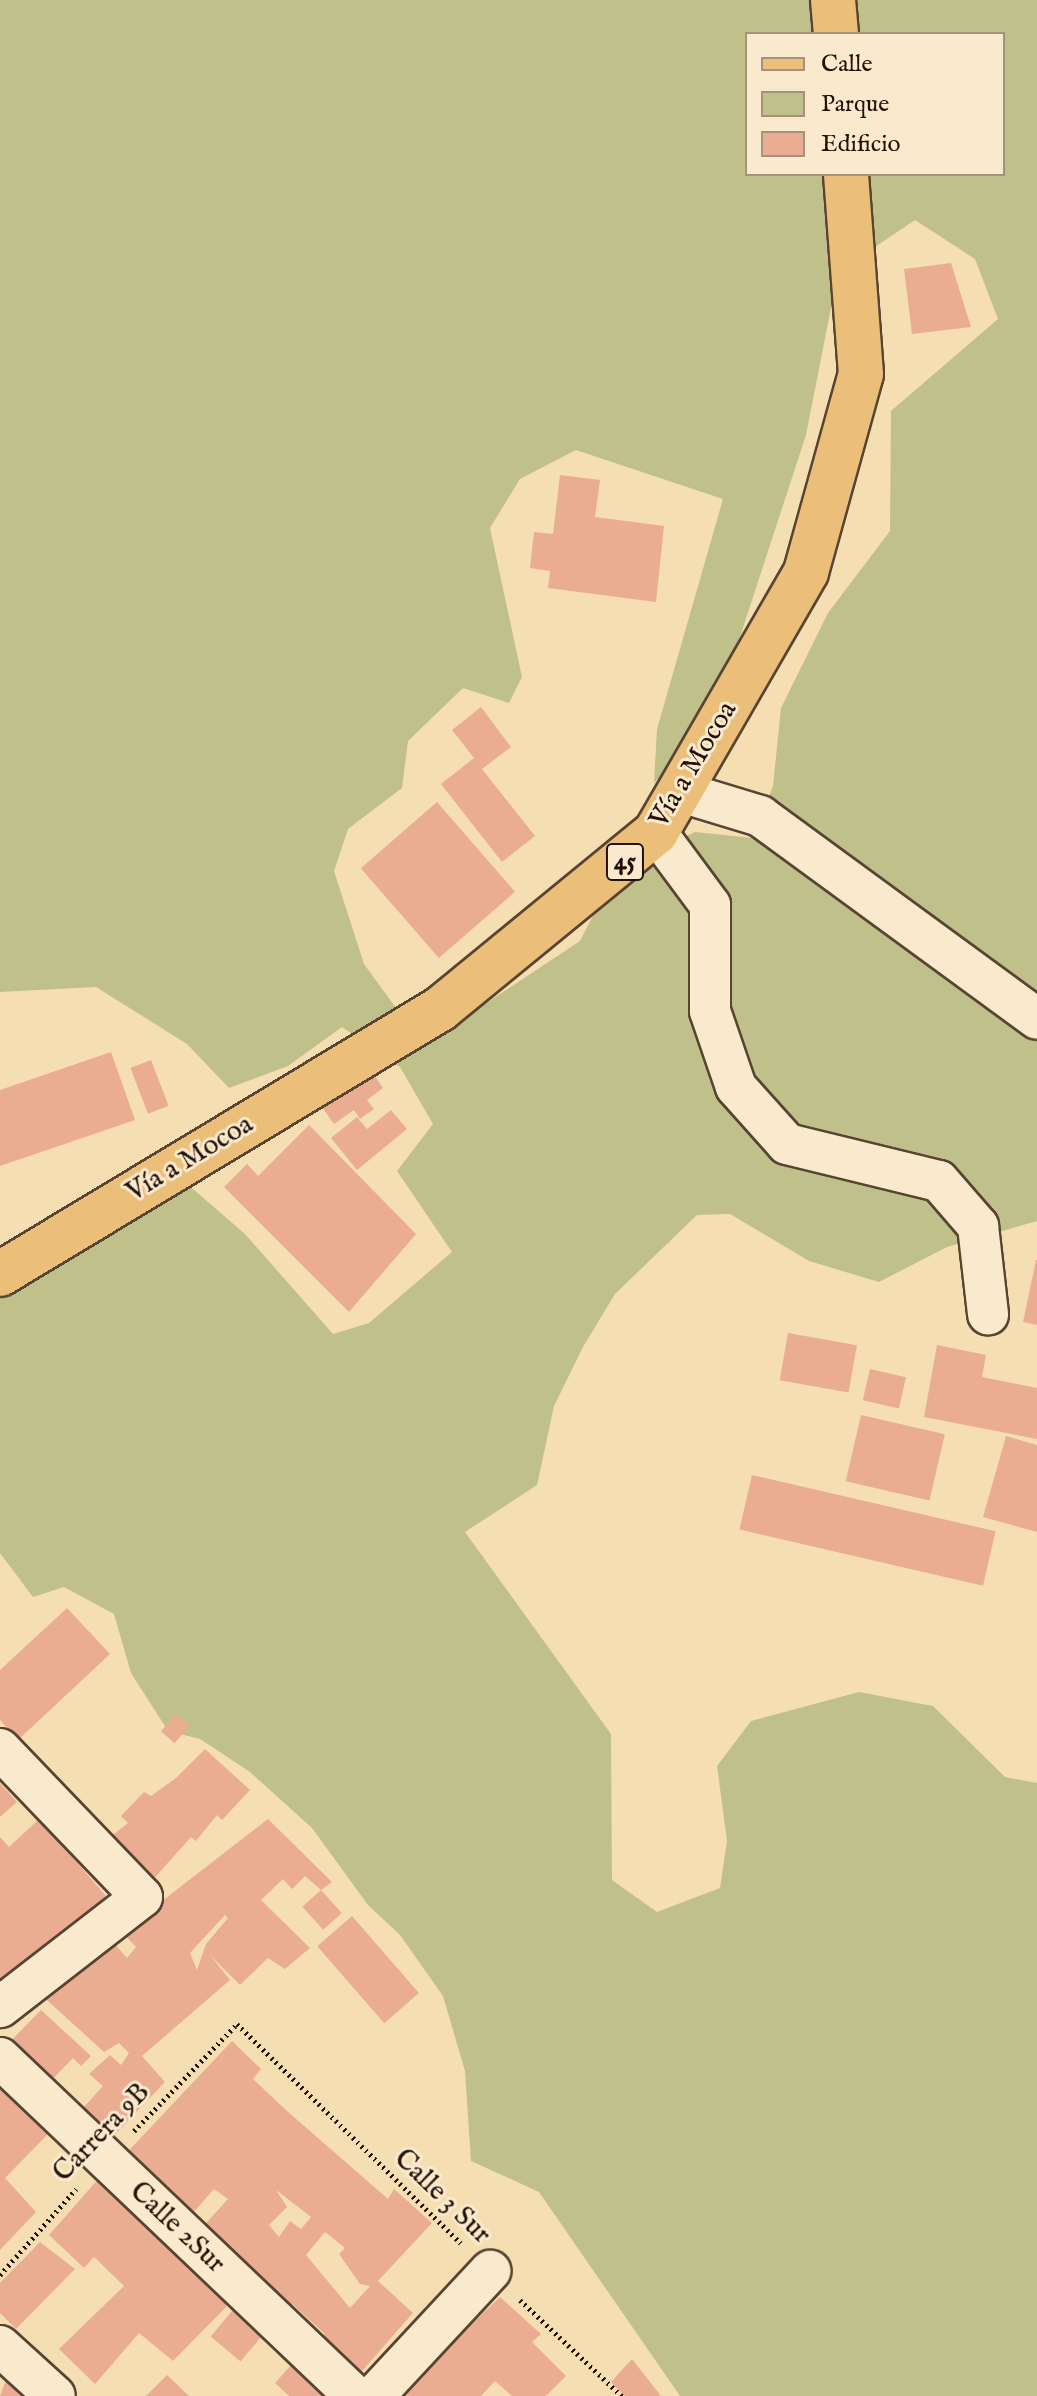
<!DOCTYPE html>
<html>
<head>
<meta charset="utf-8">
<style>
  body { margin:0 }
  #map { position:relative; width:1037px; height:2396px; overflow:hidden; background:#f6deb3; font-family:"IM FELL English",serif }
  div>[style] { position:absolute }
  .green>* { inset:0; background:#c0c08a }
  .building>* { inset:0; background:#eaad91; transform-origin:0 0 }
  .path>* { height:5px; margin-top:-2.5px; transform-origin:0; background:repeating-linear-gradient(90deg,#231107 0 2px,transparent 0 6px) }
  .roads { filter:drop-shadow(2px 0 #584432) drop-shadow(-2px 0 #584432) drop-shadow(0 2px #584432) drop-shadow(0 -2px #584432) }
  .street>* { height:40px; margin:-20px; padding:0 20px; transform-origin:20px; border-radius:20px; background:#f9eace }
  .primary>* { height:44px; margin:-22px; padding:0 22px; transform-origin:22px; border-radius:22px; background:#ebbf7a }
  span { translate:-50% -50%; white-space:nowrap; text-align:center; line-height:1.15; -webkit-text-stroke:6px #f9eace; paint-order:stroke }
  .shield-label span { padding:2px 6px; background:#f9eace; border:2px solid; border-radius:6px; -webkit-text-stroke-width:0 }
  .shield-label { font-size:26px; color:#231107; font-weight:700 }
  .street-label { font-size:28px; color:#231107 }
  .legend { position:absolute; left:745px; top:32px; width:260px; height:144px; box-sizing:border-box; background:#f9eace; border:2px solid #a3937e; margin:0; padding:10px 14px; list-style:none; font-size:24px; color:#231107 }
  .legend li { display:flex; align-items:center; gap:16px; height:40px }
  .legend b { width:40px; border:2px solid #a3937e }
</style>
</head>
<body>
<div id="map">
  <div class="green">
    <i style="clip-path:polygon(evenodd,0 0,1037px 0,1037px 1221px,947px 1247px,879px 1282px,809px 1261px,730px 1214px,697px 1215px,615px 1294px,583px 1347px,554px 1406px,537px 1485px,465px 1532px,611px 1734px,612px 1880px,657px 1912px,720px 1888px,727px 1841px,717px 1766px,751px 1721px,859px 1692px,933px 1706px,1005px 1777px,1037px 1783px,1037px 2396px,680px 2396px,539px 2192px,471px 2161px,465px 2071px,443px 1996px,400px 1935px,368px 1905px,312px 1828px,250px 1772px,200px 1739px,168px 1731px,131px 1673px,114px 1614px,64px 1587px,33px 1597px,0 1553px,0 1257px,186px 1183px,245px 1234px,333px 1334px,369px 1323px,452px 1252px,397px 1171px,433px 1124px,400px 1067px,342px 1027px,288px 1066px,229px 1088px,187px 1044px,96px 987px,0 992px,0 0,747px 34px,1003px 34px,1003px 174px,747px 174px,747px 34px,0 0,915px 220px,975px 259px,998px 319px,891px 411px,890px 531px,828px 613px,781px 708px,773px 786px,753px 838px,695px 832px,616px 870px,580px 941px,423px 1045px,364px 964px,334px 871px,348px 829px,402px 788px,408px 741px,463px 688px,509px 703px,522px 677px,490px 528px,520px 479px,576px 450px,723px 499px,657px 729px,654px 783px,700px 732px,736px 649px,806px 435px,838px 272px,915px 220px)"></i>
  </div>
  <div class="building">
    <i style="clip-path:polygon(951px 263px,971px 327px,912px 334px,904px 269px)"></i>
    <i style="clip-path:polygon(560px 475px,600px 480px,595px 517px,664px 526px,656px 602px,548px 588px,550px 571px,530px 568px,534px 532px,553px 534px)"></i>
    <i style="clip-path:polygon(481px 707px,511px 747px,482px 769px,535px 836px,502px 862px,441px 784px,474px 758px,452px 730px)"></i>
    <i style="left:437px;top:802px;width:119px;height:101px;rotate:49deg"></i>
    <i style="clip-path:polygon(111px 1052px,135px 1120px,0 1166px,0 1090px)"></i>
    <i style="left:151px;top:1060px;width:49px;height:22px;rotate:69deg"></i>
    <i style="clip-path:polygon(367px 1065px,383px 1088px,367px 1100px,374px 1109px,360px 1119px,354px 1110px,334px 1124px,317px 1100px)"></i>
    <i style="clip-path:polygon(391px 1110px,407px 1129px,357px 1170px,331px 1138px,357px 1117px,367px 1129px)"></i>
    <i style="clip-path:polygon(309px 1125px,416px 1234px,349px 1312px,224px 1187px,247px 1164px,258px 1176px)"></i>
    <i style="clip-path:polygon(1036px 1260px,1037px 1260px,1037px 1325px,1023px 1322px)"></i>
    <i style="left:788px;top:1333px;width:70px;height:48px;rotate:10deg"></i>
    <i style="clip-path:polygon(937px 1345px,986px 1355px,982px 1377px,1037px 1388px,1037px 1439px,924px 1417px)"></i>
    <i style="left:870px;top:1369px;width:37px;height:32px;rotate:13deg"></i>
    <i style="left:861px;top:1415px;width:86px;height:68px;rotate:13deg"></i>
    <i style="clip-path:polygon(1006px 1436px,1037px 1445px,1037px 1532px,983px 1517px)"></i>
    <i style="left:752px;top:1475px;width:250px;height:56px;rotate:13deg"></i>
    <i style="clip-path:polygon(67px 1608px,110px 1654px,18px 1740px,0 1720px,0 1670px)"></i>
    <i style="left:176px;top:1714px;width:18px;height:23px;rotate:41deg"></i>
    <i style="clip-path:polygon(205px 1749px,250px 1790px,222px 1820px,217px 1815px,196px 1841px,191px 1837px,149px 1884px,104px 1842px,128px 1823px,121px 1816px,144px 1792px,151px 1796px,176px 1778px)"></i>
    <i style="clip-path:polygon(0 1783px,17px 1802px,0 1817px)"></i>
    <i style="clip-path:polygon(39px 1819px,106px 1896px,0 1988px,0 1837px,9px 1847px)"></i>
    <i style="clip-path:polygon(evenodd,268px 1819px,332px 1882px,321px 1890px,305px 1876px,292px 1889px,283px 1879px,261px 1900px,310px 1948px,285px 1969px,268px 1958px,240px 1985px,210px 1955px,230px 1980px,142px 2056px,165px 2082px,104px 2146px,74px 2118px,103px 2086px,89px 2074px,110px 2055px,121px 2065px,129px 2053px,119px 2043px,104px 2052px,37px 1991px,82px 1956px,90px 1964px,113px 1942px,127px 1958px,136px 1947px,122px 1932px,268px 1819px,225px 1915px,228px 1918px,206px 1944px,197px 1970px,190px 1953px,225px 1915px)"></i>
    <i style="left:321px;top:1890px;width:31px;height:25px;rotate:48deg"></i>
    <i style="left:352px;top:1916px;width:102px;height:46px;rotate:49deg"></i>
    <i style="clip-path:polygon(41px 2010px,91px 2056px,81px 2066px,73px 2058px,42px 2090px,1px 2051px)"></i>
    <i style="clip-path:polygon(evenodd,232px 2041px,261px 2069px,253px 2079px,287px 2111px,388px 2199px,394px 2189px,432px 2223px,378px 2281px,413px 2313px,355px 2379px,317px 2344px,325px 2334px,292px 2304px,280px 2315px,196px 2234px,228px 2199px,214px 2189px,185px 2222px,117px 2163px,232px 2041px,276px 2190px,311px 2217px,301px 2229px,290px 2221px,279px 2237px,269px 2225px,287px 2207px,276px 2190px,232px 2041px,325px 2232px,345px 2248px,339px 2254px,360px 2284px,370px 2286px,350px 2308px,306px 2255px,325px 2232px)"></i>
    <i style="clip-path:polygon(0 2076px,53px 2129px,5px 2178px,36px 2212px,0 2250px)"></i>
    <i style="clip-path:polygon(107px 2169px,230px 2303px,173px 2361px,139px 2333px,95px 2384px,59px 2349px,124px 2286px,94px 2257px,84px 2268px,49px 2235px)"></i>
    <i style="clip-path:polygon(40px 2242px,75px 2269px,16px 2329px,0 2313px,0 2283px)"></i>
    <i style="clip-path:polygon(500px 2297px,541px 2334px,532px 2342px,566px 2376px,546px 2396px,512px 2396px,495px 2381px,481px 2396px,395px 2396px)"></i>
    <i style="left:237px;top:2305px;width:39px;height:41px;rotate:40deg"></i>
    <i style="clip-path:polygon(299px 2356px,335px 2396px,289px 2396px,275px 2383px)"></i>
    <i style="clip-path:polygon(632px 2359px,661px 2396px,625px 2396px,611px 2382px)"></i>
    <i style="clip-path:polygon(167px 2375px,189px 2396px,146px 2396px)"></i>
    <i style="clip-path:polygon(7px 2377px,28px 2396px,0 2396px)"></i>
  </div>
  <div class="path">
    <i style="left:134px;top:2131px;width:149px;rotate:-46.1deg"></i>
    <i style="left:237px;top:2024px;width:313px;rotate:44.4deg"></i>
    <i style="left:0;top:2275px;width:115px;rotate:-48.5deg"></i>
    <i style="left:520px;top:2300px;width:140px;rotate:43.3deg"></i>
  </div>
  <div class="roads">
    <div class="street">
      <i style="left:681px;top:792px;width:83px;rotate:16.9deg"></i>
      <i style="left:760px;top:816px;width:343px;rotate:36.2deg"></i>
      <i style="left:656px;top:832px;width:91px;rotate:53.5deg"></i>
      <i style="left:710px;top:905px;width:106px;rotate:90deg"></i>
      <i style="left:710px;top:1011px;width:80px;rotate:71.1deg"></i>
      <i style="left:736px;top:1087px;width:76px;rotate:48.2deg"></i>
      <i style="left:787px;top:1144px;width:156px;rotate:13.7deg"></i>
      <i style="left:939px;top:1181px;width:60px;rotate:49.1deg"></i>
      <i style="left:978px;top:1226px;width:89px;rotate:83.5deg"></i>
      <i style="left:0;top:1749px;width:205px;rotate:46.2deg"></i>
      <i style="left:142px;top:1897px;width:180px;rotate:142.2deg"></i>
      <i style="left:0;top:2058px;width:490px;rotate:43.6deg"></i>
      <i style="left:0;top:2346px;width:74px;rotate:42.3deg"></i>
      <i style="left:374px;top:2396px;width:171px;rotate:-47.1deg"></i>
    </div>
    <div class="primary">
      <i style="left:833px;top:0;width:34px;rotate:85deg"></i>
      <i style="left:0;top:1274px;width:514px;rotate:-31.06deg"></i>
      <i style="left:440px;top:1009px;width:279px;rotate:-39.3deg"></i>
      <i style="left:656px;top:832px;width:300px;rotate:-60deg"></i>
      <i style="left:806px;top:572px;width:205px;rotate:-74.5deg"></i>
      <i style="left:861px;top:374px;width:201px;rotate:-94.3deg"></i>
    </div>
  </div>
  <div class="shield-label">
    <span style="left:625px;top:862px">45</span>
  </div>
  <div class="street-label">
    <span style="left:694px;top:765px;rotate:-59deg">Vía a Mocoa</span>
    <span style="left:190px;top:1159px;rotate:-31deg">Vía a Mocoa</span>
    <span style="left:102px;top:2133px;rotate:-46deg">Carrera 9B</span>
    <span style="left:442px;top:2197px;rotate:44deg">Calle 3 Sur</span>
    <span style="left:177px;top:2228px;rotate:43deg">Calle 2Sur</span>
  </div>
  <ul class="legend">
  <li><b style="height:10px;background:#ebbf7a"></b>Calle</li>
  <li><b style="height:22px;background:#c0c08a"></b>Parque</li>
  <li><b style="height:22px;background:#eaad91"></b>Edificio</li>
  </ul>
</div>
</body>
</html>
